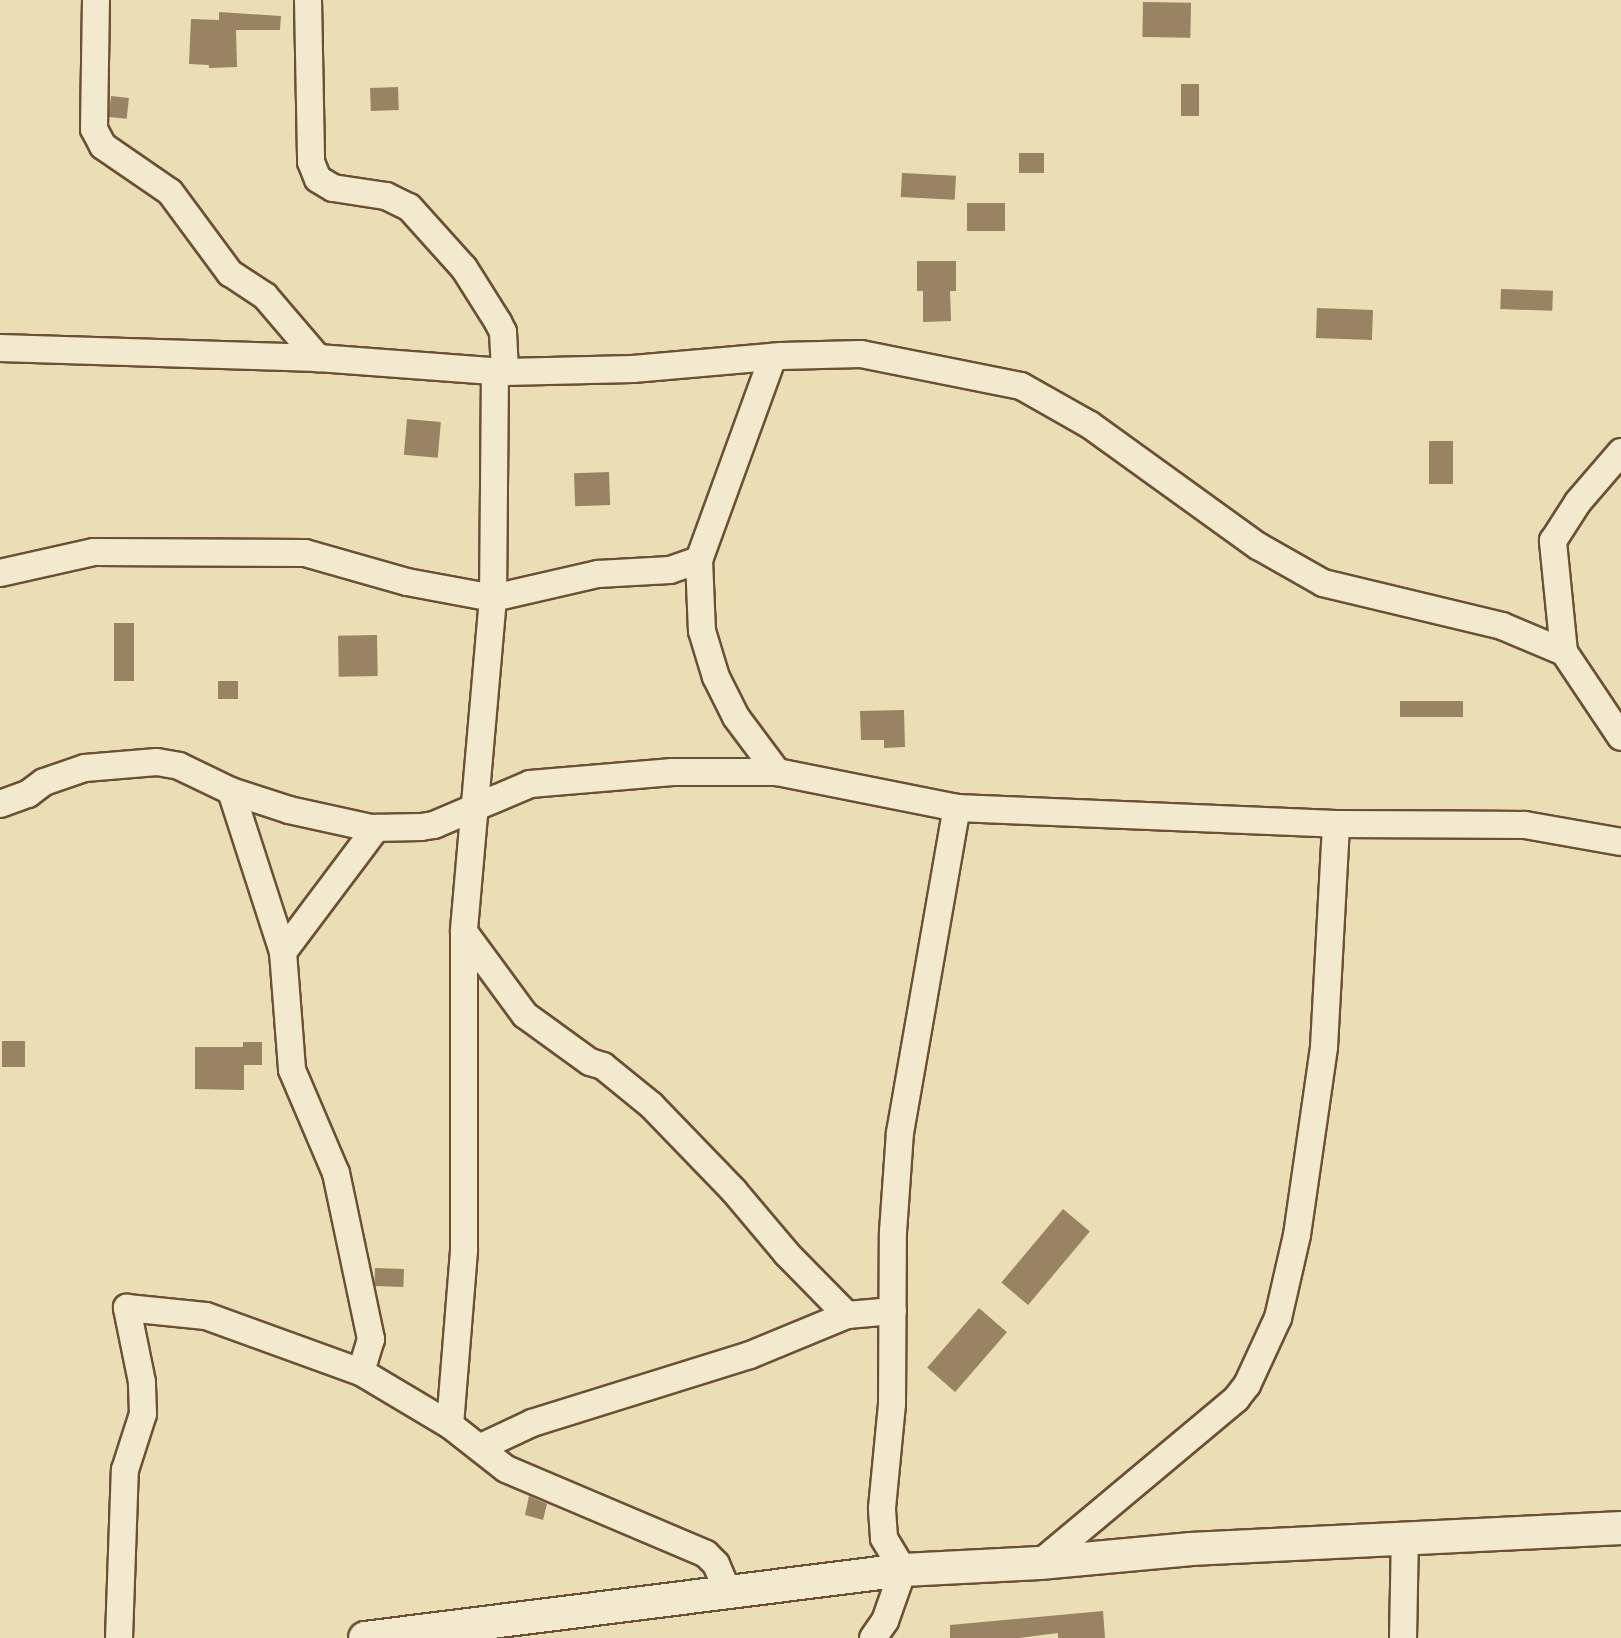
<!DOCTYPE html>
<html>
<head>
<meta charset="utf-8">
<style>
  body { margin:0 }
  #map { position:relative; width:1621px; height:1638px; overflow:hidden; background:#ebdeb4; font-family:"Libre Caslon Text",serif }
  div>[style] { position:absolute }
  .building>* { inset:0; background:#998363; transform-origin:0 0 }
  .roads { filter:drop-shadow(2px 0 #6c5035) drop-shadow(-2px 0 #6c5035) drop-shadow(0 2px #6c5035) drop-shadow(0 -2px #6c5035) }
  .minor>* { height:26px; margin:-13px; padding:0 13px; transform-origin:13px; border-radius:13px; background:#f2eace }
  .tertiary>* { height:32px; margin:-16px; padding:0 16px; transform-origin:16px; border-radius:16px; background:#f2eace }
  span { translate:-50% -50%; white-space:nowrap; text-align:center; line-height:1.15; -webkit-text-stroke:8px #f2eace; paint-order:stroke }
</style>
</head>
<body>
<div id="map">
  <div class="building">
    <i style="left:1143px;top:2px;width:48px;height:35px;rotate:1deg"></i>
    <i style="clip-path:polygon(219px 12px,281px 16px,280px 30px,236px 30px,237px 67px,209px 68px,209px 65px,189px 64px,191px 19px,219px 20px)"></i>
    <i style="left:1181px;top:84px;width:18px;height:32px"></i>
    <i style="left:398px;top:87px;width:23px;height:28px;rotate:88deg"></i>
    <i style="left:111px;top:96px;width:18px;height:21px;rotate:6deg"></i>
    <i style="left:1019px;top:153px;width:25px;height:20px"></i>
    <i style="left:902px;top:173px;width:54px;height:24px;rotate:3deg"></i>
    <i style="left:1005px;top:203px;width:28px;height:38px;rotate:90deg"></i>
    <i style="clip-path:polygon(917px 261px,956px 261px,956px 291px,950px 291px,951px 321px,923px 322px,923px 291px,917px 291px)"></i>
    <i style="left:1501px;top:289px;width:52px;height:20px;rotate:2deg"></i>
    <i style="left:1317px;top:308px;width:56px;height:30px;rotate:2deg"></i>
    <i style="left:407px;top:419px;width:34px;height:36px;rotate:5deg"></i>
    <i style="left:1429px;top:441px;width:24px;height:43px"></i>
    <i style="left:609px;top:472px;width:33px;height:35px;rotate:88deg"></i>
    <i style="left:114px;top:623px;width:20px;height:58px"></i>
    <i style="left:377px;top:635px;width:41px;height:39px;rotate:89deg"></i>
    <i style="left:238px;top:681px;width:18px;height:20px;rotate:90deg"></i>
    <i style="left:1463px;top:701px;width:16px;height:63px;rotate:90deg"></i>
    <i style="clip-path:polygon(904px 710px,905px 747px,884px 748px,884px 740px,861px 740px,860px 711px)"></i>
    <i style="left:25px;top:1041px;width:26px;height:23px;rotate:90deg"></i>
    <i style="clip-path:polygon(243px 1042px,262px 1042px,262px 1065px,244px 1065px,244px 1090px,195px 1089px,195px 1047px,243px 1047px)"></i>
    <i style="left:1063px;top:1209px;width:35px;height:96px;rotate:40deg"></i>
    <i style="left:375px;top:1268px;width:29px;height:18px;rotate:2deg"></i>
    <i style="left:979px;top:1308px;width:37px;height:79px;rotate:41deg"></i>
    <i style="clip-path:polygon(529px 1496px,547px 1504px,543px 1520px,525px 1515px)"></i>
    <i style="clip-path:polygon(1103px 1611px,1105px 1638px,1058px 1638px,1058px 1633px,1019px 1638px,950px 1638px,950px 1625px)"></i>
  </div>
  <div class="roads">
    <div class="minor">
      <i style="left:96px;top:0;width:129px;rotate:90.9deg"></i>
      <i style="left:94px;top:129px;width:19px;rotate:62deg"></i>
      <i style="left:103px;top:146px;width:81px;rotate:34.5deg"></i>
      <i style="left:170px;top:192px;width:101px;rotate:53.5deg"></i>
      <i style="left:230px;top:273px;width:42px;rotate:33.3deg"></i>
      <i style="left:265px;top:296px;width:82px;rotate:49.5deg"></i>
      <i style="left:308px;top:0;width:162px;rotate:88.9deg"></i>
      <i style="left:311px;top:162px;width:18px;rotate:68deg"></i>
      <i style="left:318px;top:179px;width:17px;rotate:31deg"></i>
      <i style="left:333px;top:188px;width:54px;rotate:8.6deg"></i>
      <i style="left:386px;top:196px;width:25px;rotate:26deg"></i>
      <i style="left:409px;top:207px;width:82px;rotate:48deg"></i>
      <i style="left:464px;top:268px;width:64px;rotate:57.8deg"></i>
      <i style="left:498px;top:322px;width:11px;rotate:63deg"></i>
      <i style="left:503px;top:332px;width:40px;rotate:87.1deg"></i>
      <i style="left:0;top:348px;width:318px;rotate:1.8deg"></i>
      <i style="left:318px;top:358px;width:188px;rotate:4.3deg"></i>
      <i style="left:505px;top:372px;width:128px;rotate:-1.3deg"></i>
      <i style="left:633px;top:369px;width:149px;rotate:-5deg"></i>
      <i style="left:781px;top:356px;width:80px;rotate:-1.4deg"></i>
      <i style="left:861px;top:354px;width:163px;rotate:11.3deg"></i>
      <i style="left:1021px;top:386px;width:79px;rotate:29.5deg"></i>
      <i style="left:1090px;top:425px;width:207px;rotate:35.8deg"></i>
      <i style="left:1258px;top:546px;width:75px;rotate:29.6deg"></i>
      <i style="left:1323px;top:583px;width:184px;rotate:13.5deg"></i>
      <i style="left:1502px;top:626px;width:67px;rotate:22.8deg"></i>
      <i style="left:1564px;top:652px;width:102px;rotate:56.2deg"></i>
      <i style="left:495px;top:372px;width:226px;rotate:90.5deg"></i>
      <i style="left:493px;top:598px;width:335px;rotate:95deg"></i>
      <i style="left:464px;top:932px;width:103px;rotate:53.7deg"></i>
      <i style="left:525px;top:1015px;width:80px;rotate:35.9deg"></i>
      <i style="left:590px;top:1062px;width:14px;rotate:17deg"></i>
      <i style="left:603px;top:1066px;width:62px;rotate:39.1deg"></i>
      <i style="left:651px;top:1105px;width:120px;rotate:46deg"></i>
      <i style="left:734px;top:1191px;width:82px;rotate:49.9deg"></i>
      <i style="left:787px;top:1254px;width:86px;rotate:45.5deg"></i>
      <i style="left:847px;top:1315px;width:46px;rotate:-5deg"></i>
      <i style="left:699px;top:560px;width:71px;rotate:87.6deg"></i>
      <i style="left:702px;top:631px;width:48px;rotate:73.1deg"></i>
      <i style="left:716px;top:677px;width:45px;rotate:63.4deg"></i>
      <i style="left:736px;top:717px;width:69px;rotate:53.3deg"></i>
      <i style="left:0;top:573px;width:96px;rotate:-12.6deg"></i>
      <i style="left:94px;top:552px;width:211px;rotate:0.3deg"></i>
      <i style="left:305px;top:553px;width:106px;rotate:15.9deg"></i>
      <i style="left:407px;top:582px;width:87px;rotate:10.5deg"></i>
      <i style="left:493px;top:598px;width:108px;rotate:-12.9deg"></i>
      <i style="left:598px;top:574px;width:72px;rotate:-3.2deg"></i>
      <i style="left:670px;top:570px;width:31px;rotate:-19deg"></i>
      <i style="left:699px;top:560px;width:216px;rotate:-70deg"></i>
      <i style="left:1564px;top:652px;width:112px;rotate:-95.7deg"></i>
      <i style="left:1553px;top:541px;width:46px;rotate:-57.3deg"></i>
      <i style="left:1578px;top:502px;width:66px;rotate:-49.3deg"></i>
      <i style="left:231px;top:791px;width:169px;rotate:72.1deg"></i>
      <i style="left:283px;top:952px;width:118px;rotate:85.6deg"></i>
      <i style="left:292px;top:1070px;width:112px;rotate:66.9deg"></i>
      <i style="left:336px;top:1173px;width:170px;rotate:78.1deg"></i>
      <i style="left:371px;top:1339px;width:34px;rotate:107deg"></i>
      <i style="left:0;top:804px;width:30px;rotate:-20deg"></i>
      <i style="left:28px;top:794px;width:20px;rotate:-37deg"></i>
      <i style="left:44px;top:782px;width:43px;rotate:-18.9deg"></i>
      <i style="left:85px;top:768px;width:72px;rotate:-4.8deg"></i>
      <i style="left:157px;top:762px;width:22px;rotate:10deg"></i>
      <i style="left:179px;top:766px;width:58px;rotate:25.7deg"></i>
      <i style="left:231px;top:791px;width:61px;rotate:18.1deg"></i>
      <i style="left:289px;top:810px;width:84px;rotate:12.4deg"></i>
      <i style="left:371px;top:828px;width:50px;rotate:-1.1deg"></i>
      <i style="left:421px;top:827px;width:13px;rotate:-9deg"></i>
      <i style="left:434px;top:825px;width:104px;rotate:-23.1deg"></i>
      <i style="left:530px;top:784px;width:143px;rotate:-4.8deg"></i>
      <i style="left:672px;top:772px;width:105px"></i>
      <i style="left:777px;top:772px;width:184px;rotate:11.3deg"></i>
      <i style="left:957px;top:808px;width:379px;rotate:2.4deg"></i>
      <i style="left:1336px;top:824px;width:189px;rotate:0.3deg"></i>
      <i style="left:1525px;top:825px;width:97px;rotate:10deg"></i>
      <i style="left:283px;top:952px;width:155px;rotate:-53.1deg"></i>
      <i style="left:450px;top:1425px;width:176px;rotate:-85.4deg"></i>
      <i style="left:464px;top:1250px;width:318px;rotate:-90deg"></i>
      <i style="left:481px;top:1447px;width:56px;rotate:-25.2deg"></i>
      <i style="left:532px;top:1423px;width:228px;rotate:-17.3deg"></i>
      <i style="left:750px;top:1355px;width:105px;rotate:-22.4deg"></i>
      <i style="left:1040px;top:1563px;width:256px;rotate:-39.9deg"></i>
      <i style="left:1236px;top:1399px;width:18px;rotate:-52deg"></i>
      <i style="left:1247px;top:1385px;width:74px;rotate:-65.2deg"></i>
      <i style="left:1278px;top:1318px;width:85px;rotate:-77.1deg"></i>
      <i style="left:1297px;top:1235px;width:190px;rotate:-81.8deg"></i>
      <i style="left:1324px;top:1047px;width:223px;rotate:-86.9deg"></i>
      <i style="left:119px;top:1638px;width:168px;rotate:-88deg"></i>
      <i style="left:125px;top:1470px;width:59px;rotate:-72.2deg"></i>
      <i style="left:143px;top:1414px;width:32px;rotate:-92deg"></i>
      <i style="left:142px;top:1382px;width:76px;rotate:-101.5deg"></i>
      <i style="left:127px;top:1308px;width:79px;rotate:5.8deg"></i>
      <i style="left:206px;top:1316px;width:165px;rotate:19.9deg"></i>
      <i style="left:361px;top:1372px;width:104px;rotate:30.8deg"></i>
      <i style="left:450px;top:1425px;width:71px;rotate:38.2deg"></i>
      <i style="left:506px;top:1469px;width:217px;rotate:23deg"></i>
      <i style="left:706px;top:1554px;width:14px;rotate:45deg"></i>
      <i style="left:716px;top:1564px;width:30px;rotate:67deg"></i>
      <i style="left:873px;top:1638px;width:21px;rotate:-55deg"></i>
      <i style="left:885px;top:1621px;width:54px;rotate:-70.6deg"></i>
      <i style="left:903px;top:1570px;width:37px;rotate:-121deg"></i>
      <i style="left:884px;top:1538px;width:30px;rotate:-94deg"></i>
      <i style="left:882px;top:1508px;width:104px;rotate:-84.5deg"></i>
      <i style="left:892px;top:1404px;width:172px;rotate:-89.7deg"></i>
      <i style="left:893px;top:1232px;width:99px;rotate:-86deg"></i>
      <i style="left:900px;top:1133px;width:330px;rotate:-80.1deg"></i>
      <i style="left:1403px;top:1638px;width:100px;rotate:-88.9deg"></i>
    </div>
    <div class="tertiary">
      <i style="left:365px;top:1638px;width:542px;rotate:-7.2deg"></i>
      <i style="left:903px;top:1570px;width:137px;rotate:-2.9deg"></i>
      <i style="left:1040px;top:1563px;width:152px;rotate:-5.3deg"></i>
      <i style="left:1191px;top:1549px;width:431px;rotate:-2.8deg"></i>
    </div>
  </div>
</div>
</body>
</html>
